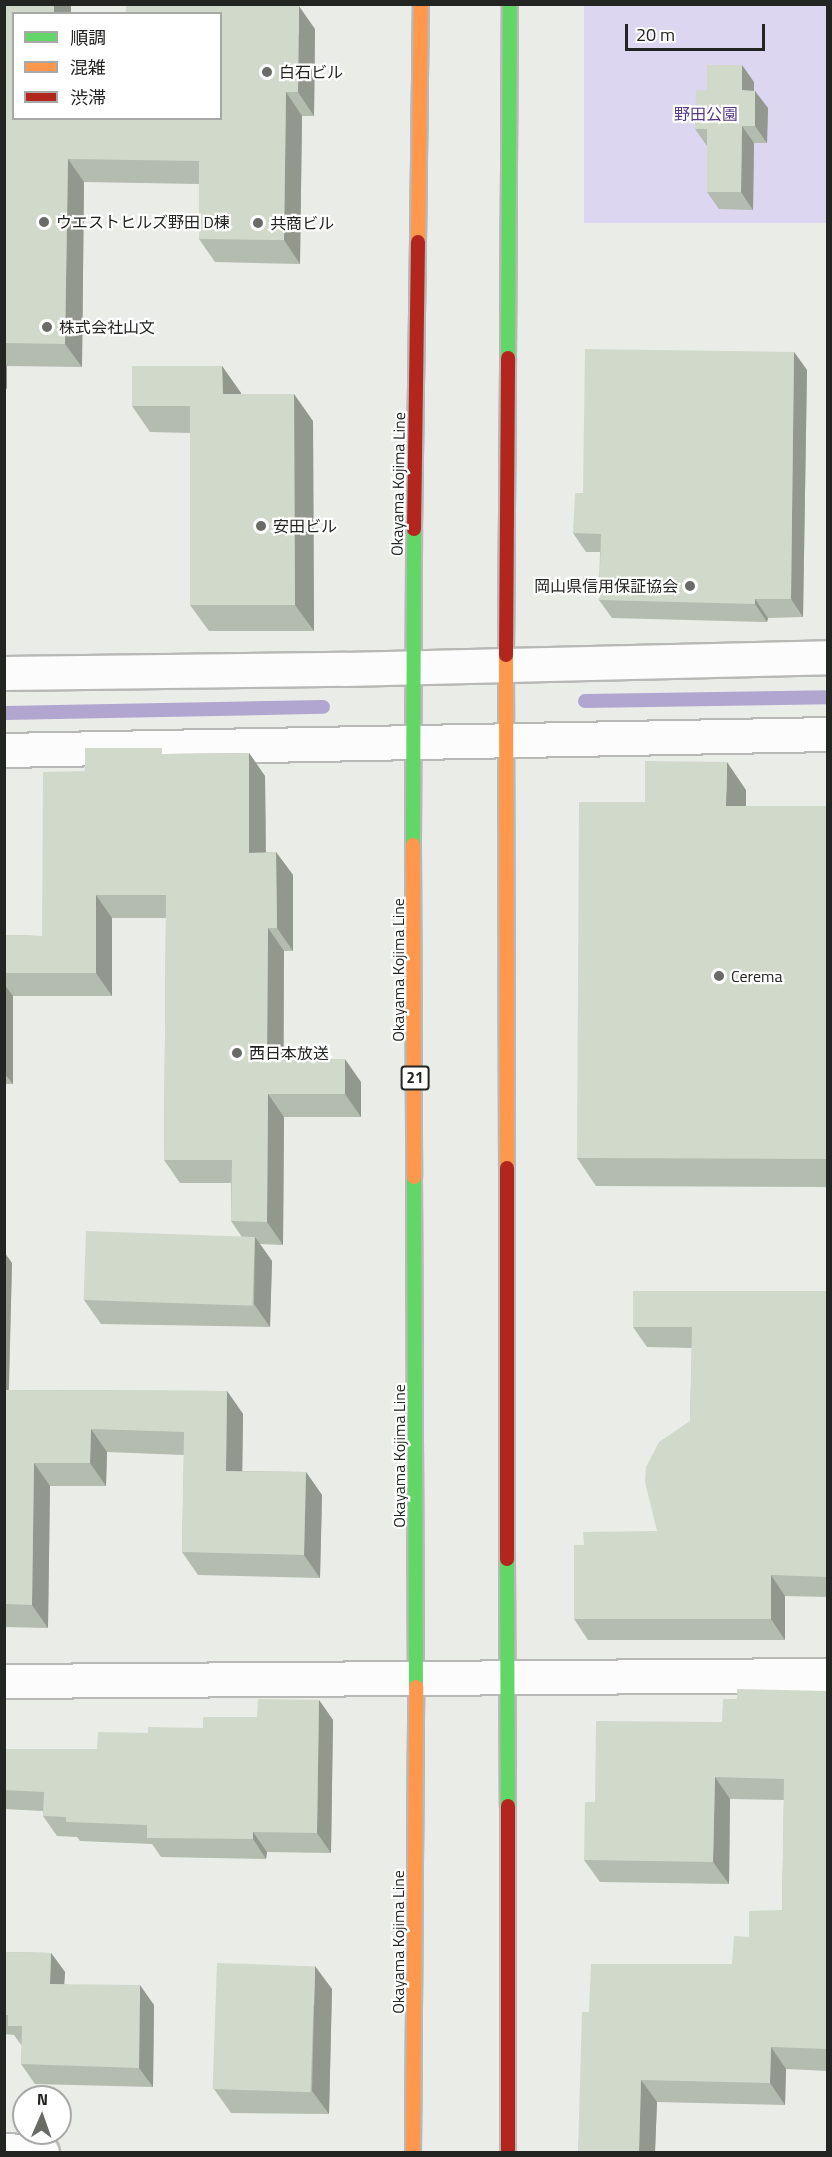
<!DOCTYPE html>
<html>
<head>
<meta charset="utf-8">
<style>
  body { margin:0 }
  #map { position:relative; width:832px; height:2157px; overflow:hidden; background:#eaece8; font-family:"Titillium Web","Noto Sans JP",sans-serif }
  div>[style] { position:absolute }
  .green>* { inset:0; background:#dcd6f0; transform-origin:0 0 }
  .stream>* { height:14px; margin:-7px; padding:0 7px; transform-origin:7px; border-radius:7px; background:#b1a6d0 }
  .roads { filter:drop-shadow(2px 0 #b8b9b6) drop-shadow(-2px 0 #b8b9b6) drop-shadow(0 2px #b8b9b6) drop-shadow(0 -2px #b8b9b6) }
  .street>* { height:33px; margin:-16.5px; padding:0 16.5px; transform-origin:16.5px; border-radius:16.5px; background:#fcfcfc }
  .fast>* { height:14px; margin:-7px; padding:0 7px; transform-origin:7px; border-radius:7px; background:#63d668 }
  .slow>* { height:14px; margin:-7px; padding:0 7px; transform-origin:7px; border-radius:7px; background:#ff974d }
  .jam>* { height:14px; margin:-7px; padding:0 7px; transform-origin:7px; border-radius:7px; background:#b3261e }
  .wall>* { inset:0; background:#b4bbaf }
  .shaded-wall>* { inset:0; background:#92988e; transform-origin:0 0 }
  .building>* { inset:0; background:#d1d9cb; transform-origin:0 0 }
  .dots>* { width:16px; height:16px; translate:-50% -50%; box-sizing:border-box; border:3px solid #fff; border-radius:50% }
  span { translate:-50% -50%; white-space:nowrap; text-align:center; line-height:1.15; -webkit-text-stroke:4.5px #fff; paint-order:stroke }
  .shield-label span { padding:2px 4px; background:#fff; border:2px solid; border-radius:4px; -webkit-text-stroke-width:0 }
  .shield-label { font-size:15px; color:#232522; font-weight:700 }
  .poi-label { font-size:16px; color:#232522 }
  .left { translate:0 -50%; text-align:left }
  .right { translate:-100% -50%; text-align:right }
  .park-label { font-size:16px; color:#543985 }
  .street-label { font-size:16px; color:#232522 }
  .frame { position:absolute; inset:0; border:6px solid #232522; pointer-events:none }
  .legend { position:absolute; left:12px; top:12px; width:210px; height:108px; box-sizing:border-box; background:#fff; border:2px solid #a7a8a7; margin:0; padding:8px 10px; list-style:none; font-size:18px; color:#232522 }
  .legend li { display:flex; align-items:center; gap:12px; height:30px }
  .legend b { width:30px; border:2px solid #a7a8a7 }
  .north { position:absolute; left:12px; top:2085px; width:60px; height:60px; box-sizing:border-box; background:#fff; border:2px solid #a7a8a7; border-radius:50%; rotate:2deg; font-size:16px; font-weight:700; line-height:24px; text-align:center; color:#232522 }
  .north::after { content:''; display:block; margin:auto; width:21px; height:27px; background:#696b67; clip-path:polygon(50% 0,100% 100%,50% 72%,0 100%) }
  .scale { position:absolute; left:625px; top:24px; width:140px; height:27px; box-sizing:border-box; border:3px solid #232522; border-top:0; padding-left:8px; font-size:18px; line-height:21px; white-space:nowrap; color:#232522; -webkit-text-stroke:4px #fff; paint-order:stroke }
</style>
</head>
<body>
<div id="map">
  <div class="green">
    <i style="left:584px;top:5px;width:243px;height:218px"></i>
  </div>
  <div class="stream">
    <i style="left:585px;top:701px;width:243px;rotate:-0.9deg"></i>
    <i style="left:4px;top:713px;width:319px;rotate:-1.1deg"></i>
  </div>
  <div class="roads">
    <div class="street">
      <i style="left:4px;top:673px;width:341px;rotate:-0.7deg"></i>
      <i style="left:345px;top:669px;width:483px;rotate:-1.4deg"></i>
      <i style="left:4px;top:750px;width:824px;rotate:-1.11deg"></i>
      <i style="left:4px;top:1681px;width:824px;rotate:-0.42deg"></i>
      <i style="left:4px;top:2150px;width:38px;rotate:3deg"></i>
    </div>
    <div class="fast">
      <i style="left:508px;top:358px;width:354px;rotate:-89.7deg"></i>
      <i style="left:413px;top:845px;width:316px;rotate:-89.8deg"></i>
      <i style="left:414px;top:1177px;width:510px;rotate:89.78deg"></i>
      <i style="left:507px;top:1559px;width:247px;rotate:89.8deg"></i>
    </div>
    <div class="slow">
      <i style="left:418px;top:242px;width:238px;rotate:-89.3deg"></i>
      <i style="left:506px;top:655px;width:513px;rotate:89.89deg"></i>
      <i style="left:413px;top:845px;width:332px;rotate:89.8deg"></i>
      <i style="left:413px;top:2152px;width:465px;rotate:-89.6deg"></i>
    </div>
    <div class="jam">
      <i style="left:414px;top:529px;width:287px;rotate:-89.2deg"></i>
      <i style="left:506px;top:655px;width:297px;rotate:-89.6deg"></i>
      <i style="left:507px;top:1168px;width:391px;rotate:90deg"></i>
      <i style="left:508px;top:1806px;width:346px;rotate:90deg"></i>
    </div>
  </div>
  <div class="wall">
    <i style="clip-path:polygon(4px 4px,71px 4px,71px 14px,14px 14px,14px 118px,315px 29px,314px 116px,302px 116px,300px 264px,215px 262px,199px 239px,199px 184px,84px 182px,82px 367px,7px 366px,7px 389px,4px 389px)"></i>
    <i style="clip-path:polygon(754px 82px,754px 91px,768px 108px,767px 143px,754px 143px,753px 210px,719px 209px,707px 192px,707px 146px,695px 129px,707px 90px)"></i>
    <i style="clip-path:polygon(794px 352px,807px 370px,803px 617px,768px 618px,767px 622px,612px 618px,599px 600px,600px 552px,586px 552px,573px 533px,583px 493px)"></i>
    <i style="clip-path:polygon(222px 366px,241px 393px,241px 394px,313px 421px,314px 631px,209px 631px,190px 605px,190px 433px,150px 432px,132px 406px)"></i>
    <i style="clip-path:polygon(249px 753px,265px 776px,266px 852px,276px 852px,293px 875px,293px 951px,284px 951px,284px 1059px,361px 1082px,361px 1117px,284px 1117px,283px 1245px,260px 1244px,272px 1261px,270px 1327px,101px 1324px,84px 1300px,242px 1237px,231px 1221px,231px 1183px,180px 1183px,164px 1160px,166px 918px,112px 918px,112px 996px,13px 996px,13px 1084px,4px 1084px,4px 935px,42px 936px,85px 771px,166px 754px)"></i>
    <i style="clip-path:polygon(746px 790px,746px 806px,828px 806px,828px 1187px,596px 1186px,577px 1158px,645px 802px)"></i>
    <i style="clip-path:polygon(4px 1252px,12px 1263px,9px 1390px,227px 1391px,243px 1414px,242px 1471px,306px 1472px,322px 1495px,320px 1578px,198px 1575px,182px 1552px,184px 1455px,107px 1452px,106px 1486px,50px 1486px,48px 1628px,4px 1627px)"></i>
    <i style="clip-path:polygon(828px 1291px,828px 1597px,785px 1596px,785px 1640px,588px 1640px,574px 1619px,584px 1545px,657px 1531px,690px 1421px,692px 1348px,647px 1347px,633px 1327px)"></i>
    <i style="clip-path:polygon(828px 1691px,828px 2071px,786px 2069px,785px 2105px,657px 2102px,655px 2152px,578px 2152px,589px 2012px,732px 1964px,749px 1937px,782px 1910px,784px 1800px,730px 1799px,729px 1884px,600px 1882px,584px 1860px,595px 1802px,722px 1722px,737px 1699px)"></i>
    <i style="clip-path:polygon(319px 1700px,333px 1720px,331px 1853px,267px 1852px,266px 1859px,161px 1857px,152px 1844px,80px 1841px,77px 1837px,57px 1836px,43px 1816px,43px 1811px,4px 1809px,4px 1749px,97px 1749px,148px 1733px,203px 1728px,257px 1717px)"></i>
    <i style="clip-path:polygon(4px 1952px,51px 1953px,65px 1972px,64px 1984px,154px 2005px,153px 2087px,35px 2084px,21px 2064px,22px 2046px,14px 2035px,4px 2034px)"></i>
    <i style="clip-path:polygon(332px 1989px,329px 2114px,231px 2113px,214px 2089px)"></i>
  </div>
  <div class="shaded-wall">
    <i style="left:54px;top:4px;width:17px;height:10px"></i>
    <i style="clip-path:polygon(299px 6px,315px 29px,314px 116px,298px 92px)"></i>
    <i style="clip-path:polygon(742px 65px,754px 82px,754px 108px,742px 90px)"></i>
    <i style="clip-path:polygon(755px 91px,768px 108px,767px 143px,755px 126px)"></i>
    <i style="clip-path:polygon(286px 92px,302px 116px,300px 264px,284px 240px)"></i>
    <i style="clip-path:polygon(742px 126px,754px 143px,753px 210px,741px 192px)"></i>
    <i style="clip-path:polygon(68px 159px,84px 182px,82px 367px,65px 344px)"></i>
    <i style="clip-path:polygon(794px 352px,807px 370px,803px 617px,791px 599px)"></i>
    <i style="clip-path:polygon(4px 363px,7px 366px,7px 389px,4px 385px)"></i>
    <i style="clip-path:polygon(222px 366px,241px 393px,242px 421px,223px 394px)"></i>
    <i style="clip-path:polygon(294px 394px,313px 421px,314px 631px,295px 605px)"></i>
    <i style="clip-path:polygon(755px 599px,768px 618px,767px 622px,755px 604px)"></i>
    <i style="clip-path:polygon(249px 753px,265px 776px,266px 876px,249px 853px)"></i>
    <i style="clip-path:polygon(727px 762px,746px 790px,746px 834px,726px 806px)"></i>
    <i style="clip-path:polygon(276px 852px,293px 875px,293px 951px,277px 928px)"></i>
    <i style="clip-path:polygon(96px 895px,112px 918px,112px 996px,96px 973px)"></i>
    <i style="clip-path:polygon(268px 928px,284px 951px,283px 1082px,267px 1059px)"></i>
    <i style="clip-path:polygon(4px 984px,13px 996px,13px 1084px,4px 1073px)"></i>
    <i style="clip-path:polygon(345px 1059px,361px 1082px,361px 1117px,345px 1094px)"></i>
    <i style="clip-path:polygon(268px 1094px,284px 1117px,283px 1245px,267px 1222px)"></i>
    <i style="clip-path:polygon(255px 1237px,272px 1261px,270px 1327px,254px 1304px)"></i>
    <i style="clip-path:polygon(4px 1252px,12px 1263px,8px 1413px,4px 1408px)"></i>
    <i style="clip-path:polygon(227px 1391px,243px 1414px,242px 1494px,226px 1471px)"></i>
    <i style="clip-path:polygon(91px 1429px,107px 1452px,106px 1486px,90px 1463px)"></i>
    <i style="clip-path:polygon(34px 1463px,50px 1486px,48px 1628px,32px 1605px)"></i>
    <i style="clip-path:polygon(306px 1472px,322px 1495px,320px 1578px,304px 1555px)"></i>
    <i style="clip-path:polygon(771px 1575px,785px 1596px,785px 1640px,771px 1619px)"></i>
    <i style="clip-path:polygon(319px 1700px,333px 1720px,331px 1853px,317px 1833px)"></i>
    <i style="clip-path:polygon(715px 1777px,730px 1799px,729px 1884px,713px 1862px)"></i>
    <i style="clip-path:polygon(253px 1832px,267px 1852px,266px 1859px,253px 1839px)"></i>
    <i style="clip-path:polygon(828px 1911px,828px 1947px,826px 1944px)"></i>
    <i style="clip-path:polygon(51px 1953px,65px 1972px,63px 2004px,50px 1984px)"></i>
    <i style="clip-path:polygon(315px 1966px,332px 1989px,329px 2114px,312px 2091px)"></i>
    <i style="clip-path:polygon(140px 1985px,154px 2005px,153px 2087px,139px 2068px)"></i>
    <i style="clip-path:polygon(771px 2047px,786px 2069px,785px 2105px,770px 2083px)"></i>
    <i style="clip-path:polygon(641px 2080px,657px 2102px,655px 2152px,639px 2152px)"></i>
  </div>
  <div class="building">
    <i style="clip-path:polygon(4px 4px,54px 4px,54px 14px,14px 14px,14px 118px,220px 118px,220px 14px,126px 14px,126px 4px,299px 6px,298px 92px,286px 92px,284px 240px,199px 239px,199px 161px,68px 159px,65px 344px,4px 343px)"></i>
    <i style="clip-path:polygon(707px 65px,742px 65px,742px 90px,755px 91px,755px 126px,742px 126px,741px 192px,707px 192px,707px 129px,695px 129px,696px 90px,707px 90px)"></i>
    <i style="clip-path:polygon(585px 349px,794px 352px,791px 599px,755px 599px,755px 604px,599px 600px,601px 534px,573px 533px,575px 493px,583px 493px)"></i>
    <i style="clip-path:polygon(132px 366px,222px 366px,223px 394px,294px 394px,295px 605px,190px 605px,190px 406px,132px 406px)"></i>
    <i style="clip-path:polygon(85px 748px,162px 748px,162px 754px,249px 753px,249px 853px,276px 852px,277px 928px,268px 928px,267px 1059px,345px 1059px,345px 1094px,268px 1094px,267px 1222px,231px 1221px,232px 1160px,164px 1160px,166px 895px,96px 895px,96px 973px,4px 973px,4px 935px,42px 936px,43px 772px,85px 771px)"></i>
    <i style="clip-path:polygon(645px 761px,727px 762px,726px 806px,828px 806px,828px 1159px,577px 1158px,579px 802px,645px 802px)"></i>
    <i style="left:86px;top:1231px;width:169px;height:69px;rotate:2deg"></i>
    <i style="clip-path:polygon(633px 1291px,828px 1291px,828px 1577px,771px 1575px,771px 1619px,574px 1619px,574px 1545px,584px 1545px,583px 1532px,657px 1531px,645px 1482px,646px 1467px,659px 1442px,690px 1421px,692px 1327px,633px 1327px)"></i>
    <i style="clip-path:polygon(4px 1390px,227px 1391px,226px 1471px,306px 1472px,304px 1555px,182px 1552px,184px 1432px,91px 1429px,90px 1463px,34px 1463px,32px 1605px,4px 1604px)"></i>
    <i style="clip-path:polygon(737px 1689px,828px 1691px,828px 1911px,826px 1944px,828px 1944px,828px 2049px,771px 2047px,770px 2083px,641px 2080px,639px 2152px,578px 2152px,582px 2012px,589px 2012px,591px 1964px,732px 1964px,734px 1936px,749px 1937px,749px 1911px,782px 1910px,784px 1779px,715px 1777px,713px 1862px,584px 1860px,585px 1802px,595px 1802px,596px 1721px,722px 1722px,723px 1699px,737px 1699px)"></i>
    <i style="clip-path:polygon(258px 1699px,319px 1700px,317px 1833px,253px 1832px,253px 1839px,147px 1838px,147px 1825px,66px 1822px,66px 1817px,43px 1816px,44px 1792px,4px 1790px,4px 1749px,97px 1749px,98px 1732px,148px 1733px,148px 1727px,203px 1728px,203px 1717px,257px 1717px)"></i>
    <i style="clip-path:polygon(4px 1952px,51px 1953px,50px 1984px,140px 1985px,139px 2068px,21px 2064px,22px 2026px,8px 2026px,8px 2015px,4px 2015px)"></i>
    <i style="left:217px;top:1963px;width:98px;height:126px;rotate:2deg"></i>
  </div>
  <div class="dots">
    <i style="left:267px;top:72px;background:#696b67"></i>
    <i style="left:44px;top:222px;background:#696b67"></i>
    <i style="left:258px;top:223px;background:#696b67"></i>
    <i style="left:47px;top:327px;background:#696b67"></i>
    <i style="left:261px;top:526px;background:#696b67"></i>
    <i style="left:690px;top:586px;background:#696b67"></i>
    <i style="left:719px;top:976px;background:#696b67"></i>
    <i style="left:237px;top:1053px;background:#696b67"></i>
  </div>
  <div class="shield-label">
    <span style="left:415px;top:1078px">21</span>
  </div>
  <div class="poi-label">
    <span class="left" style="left:279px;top:72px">白石ビル</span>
    <span class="left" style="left:56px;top:222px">ウエストヒルズ野田 D棟</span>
    <span class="left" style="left:270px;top:223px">共商ビル</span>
    <span class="left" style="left:59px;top:327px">株式会社山文</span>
    <span class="left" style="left:273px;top:526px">安田ビル</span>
    <span class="right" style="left:678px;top:586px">岡山県信用保証協会</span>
    <span class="left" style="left:731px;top:976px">Cerema</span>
    <span class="left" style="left:249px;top:1053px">西日本放送</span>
  </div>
  <div class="park-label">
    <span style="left:706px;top:114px">野田公園</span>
  </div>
  <div class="street-label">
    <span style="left:398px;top:484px;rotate:-89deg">Okayama Kojima Line</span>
    <span style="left:398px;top:970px;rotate:-90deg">Okayama Kojima Line</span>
    <span style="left:399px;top:1456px;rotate:-90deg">Okayama Kojima Line</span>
    <span style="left:398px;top:1942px;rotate:-90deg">Okayama Kojima Line</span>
  </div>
  <div class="frame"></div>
  <ul class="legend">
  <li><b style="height:8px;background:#63d668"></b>順調</li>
  <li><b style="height:8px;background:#ff974d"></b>混雑</li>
  <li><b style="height:8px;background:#b3261e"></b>渋滞</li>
  </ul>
  <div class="north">N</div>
  <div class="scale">20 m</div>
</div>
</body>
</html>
